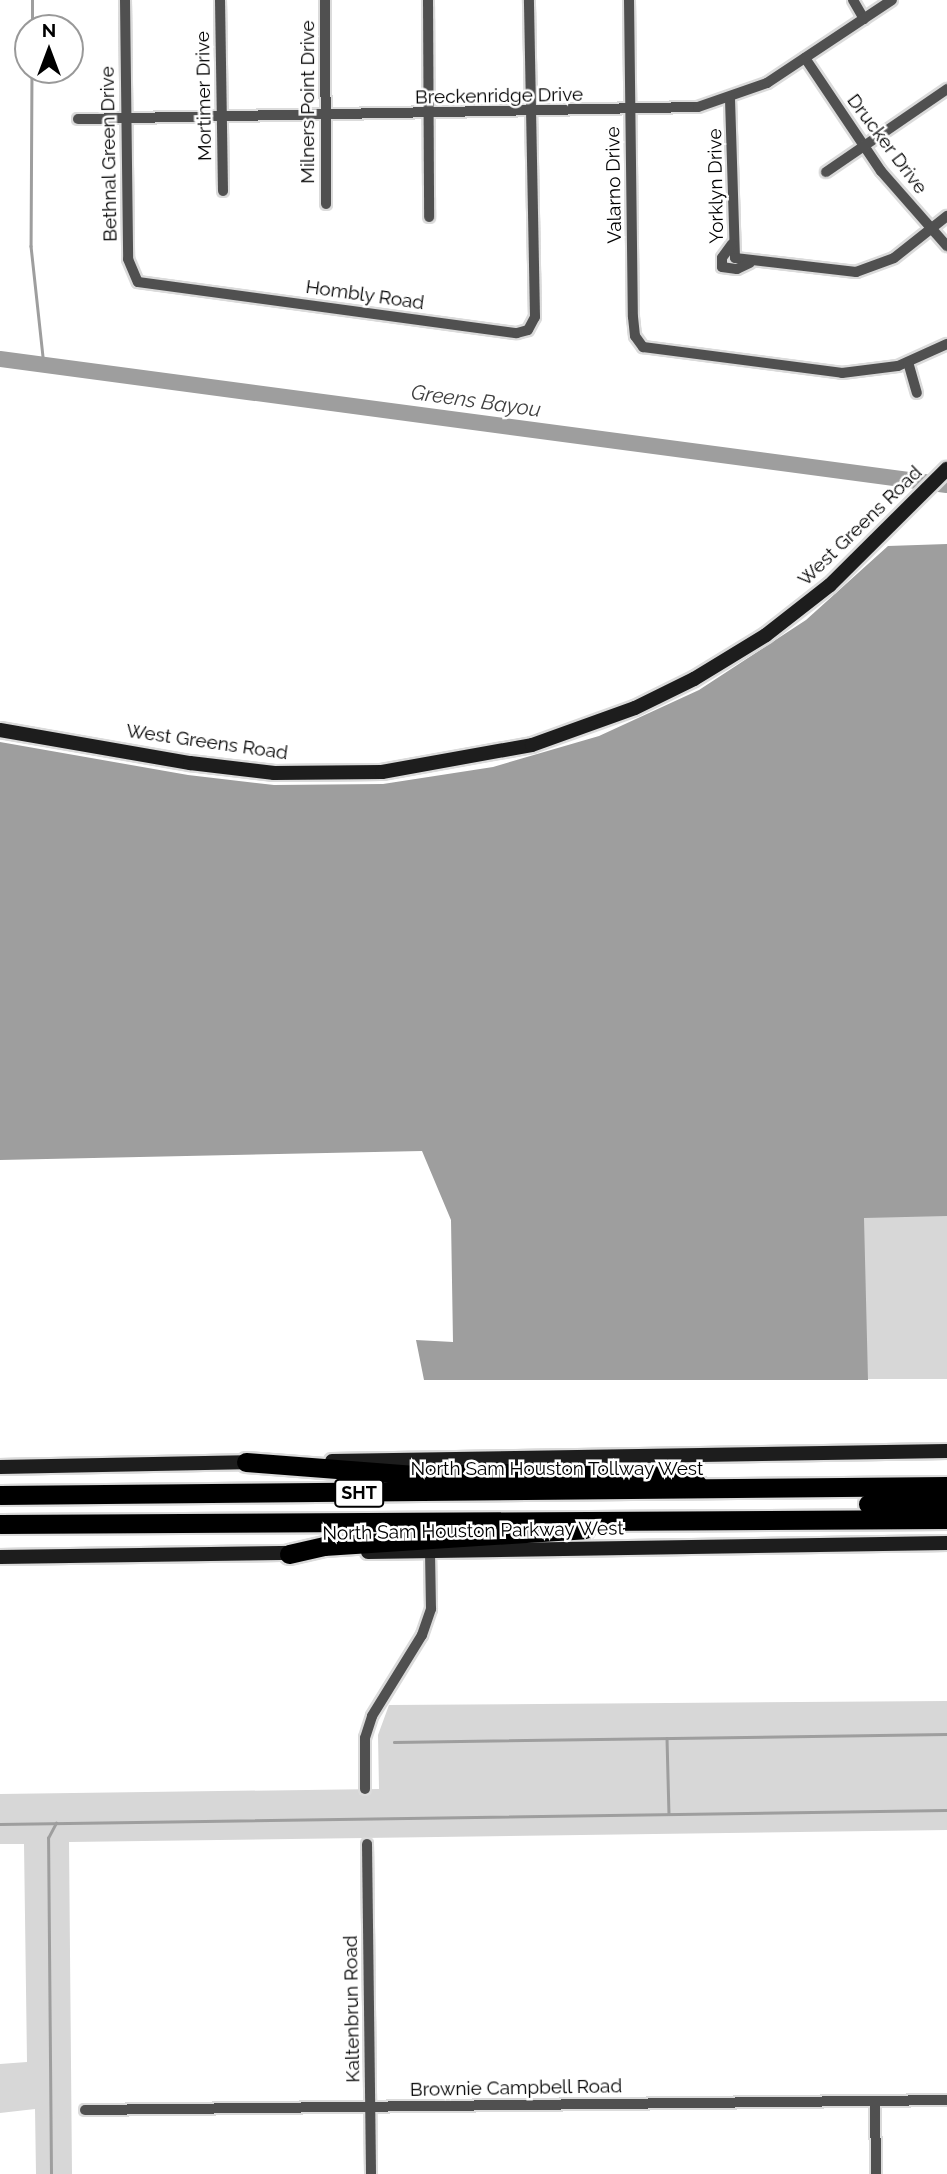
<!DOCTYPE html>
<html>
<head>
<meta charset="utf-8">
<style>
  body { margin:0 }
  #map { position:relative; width:947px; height:2174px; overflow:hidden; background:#fff; font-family:Raleway,sans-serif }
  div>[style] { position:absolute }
  .green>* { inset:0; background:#d7d7d7; transform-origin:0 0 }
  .water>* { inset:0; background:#9e9e9e }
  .stream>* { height:2.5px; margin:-1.25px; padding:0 1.25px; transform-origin:1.25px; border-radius:1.25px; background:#9e9e9e }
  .river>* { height:16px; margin:-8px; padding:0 8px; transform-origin:8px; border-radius:8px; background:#9e9e9e }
  .roads { filter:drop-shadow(2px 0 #dbdbdb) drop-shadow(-2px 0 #dbdbdb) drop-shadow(0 2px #dbdbdb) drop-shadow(0 -2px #dbdbdb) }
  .minor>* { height:10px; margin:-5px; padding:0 5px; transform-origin:5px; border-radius:5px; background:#505050 }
  .secondary>* { height:14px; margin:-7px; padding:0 7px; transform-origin:7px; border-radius:7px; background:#1d1d1d }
  .motorway>* { height:19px; margin:-9.5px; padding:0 9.5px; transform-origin:9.5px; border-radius:9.5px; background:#000 }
  span { translate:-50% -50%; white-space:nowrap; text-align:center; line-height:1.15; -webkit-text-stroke:5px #fff; paint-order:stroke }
  .shield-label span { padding:2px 5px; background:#fff; border:2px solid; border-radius:5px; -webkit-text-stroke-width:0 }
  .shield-label { font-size:18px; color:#000; font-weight:700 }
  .street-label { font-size:19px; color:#000 }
  .water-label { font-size:21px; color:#3f3f3f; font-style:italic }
  .north { position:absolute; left:14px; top:14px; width:70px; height:70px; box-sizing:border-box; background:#fff; border:2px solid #999; border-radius:50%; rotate:0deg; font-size:19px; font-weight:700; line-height:28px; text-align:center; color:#000 }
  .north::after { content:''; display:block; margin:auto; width:24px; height:32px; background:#000; clip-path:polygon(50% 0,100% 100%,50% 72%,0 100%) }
</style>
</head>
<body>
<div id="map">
  <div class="green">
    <i style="left:947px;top:1216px;width:163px;height:83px;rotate:90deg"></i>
    <i style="clip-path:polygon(947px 1701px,947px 1830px,69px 1842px,72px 2174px,36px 2174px,35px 2109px,0 2113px,0 2064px,27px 2062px,24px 1844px,0 1844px,0 1794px,379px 1789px,378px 1735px,389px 1705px)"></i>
  </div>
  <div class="water">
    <i style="clip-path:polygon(947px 544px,947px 1216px,864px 1218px,868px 1380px,424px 1380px,416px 1340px,453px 1342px,451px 1220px,422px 1151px,0 1160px,0 742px,188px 775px,274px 785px,383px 784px,493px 767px,599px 736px,699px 690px,806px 620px,888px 546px)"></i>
  </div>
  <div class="stream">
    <i style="left:32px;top:28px;width:28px;rotate:-90deg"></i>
    <i style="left:32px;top:70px;width:176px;rotate:90.3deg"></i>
    <i style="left:31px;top:246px;width:120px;rotate:83.8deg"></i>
    <i style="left:667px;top:1738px;width:76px;rotate:88.5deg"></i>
    <i style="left:394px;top:1742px;width:553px;rotate:-0.83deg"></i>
    <i style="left:0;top:1824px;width:947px;rotate:-0.85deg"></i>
    <i style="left:51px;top:2174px;width:336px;rotate:-90.5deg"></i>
    <i style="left:48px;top:1838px;width:17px;rotate:-62deg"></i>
  </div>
  <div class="river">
    <i style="left:0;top:359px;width:955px;rotate:7.58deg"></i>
  </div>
  <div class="roads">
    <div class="minor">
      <i style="left:125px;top:0;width:259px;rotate:89.3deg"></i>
      <i style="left:128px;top:259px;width:25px;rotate:67deg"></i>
      <i style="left:138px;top:282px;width:382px;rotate:7.7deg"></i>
      <i style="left:517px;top:333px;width:11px;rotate:-15deg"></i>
      <i style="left:528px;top:330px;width:15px;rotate:-62deg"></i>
      <i style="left:535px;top:317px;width:317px;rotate:-91.1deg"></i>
      <i style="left:220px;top:0;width:191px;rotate:89.1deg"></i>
      <i style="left:325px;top:0;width:204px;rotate:89.7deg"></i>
      <i style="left:428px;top:0;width:217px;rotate:89.7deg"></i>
      <i style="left:629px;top:0;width:317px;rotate:89.3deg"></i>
      <i style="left:633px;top:317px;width:19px;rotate:84deg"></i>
      <i style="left:635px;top:336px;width:14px;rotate:54deg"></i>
      <i style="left:643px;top:347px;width:201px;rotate:7.4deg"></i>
      <i style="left:842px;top:373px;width:56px;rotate:-7.1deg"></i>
      <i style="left:898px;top:366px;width:54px;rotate:-24.2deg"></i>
      <i style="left:853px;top:0;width:22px;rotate:60deg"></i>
      <i style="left:805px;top:58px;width:136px;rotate:56.1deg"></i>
      <i style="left:881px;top:171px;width:100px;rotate:48.7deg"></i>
      <i style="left:730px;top:99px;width:159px;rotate:88.2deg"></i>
      <i style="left:735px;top:258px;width:122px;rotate:6.6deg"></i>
      <i style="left:856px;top:272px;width:40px;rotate:-20.2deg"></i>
      <i style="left:894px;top:258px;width:68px;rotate:-38.4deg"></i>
      <i style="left:78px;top:119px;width:620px;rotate:-1.11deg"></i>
      <i style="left:698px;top:107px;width:73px;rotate:-19.2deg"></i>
      <i style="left:767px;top:83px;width:150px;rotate:-33.6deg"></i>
      <i style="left:826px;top:172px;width:147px;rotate:-34.4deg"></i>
      <i style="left:732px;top:244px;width:17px;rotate:126deg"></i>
      <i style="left:722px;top:258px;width:9px;rotate:90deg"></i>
      <i style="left:722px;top:267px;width:15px;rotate:8deg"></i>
      <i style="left:737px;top:269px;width:14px;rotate:-25deg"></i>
      <i style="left:908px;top:362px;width:32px;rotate:74deg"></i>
      <i style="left:365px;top:1789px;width:51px;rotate:-90deg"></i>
      <i style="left:365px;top:1738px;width:23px;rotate:-72deg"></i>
      <i style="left:372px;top:1716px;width:95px;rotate:-58.3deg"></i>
      <i style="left:422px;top:1635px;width:28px;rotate:-71deg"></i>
      <i style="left:431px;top:1609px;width:58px;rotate:-91deg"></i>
      <i style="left:367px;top:1844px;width:330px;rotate:89.3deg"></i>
      <i style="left:875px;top:2101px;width:73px;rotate:89.2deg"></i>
      <i style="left:85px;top:2110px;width:862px;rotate:-0.66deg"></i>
    </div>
    <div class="secondary">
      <i style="left:0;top:730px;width:193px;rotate:9.9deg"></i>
      <i style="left:190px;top:763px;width:85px;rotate:6.8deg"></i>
      <i style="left:274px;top:773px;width:108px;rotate:-0.5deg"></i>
      <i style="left:382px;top:772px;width:152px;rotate:-10.2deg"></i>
      <i style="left:532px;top:745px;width:109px;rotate:-19.8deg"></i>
      <i style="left:635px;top:708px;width:66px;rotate:-26.2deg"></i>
      <i style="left:694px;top:679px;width:84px;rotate:-31.4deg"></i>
      <i style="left:766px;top:635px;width:81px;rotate:-38deg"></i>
      <i style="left:830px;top:585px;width:165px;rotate:-44.8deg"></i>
      <i style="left:332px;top:1461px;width:615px;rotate:-0.93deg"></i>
      <i style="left:0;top:1467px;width:256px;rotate:-1.1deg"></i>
      <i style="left:368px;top:1552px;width:579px;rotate:-0.89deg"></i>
      <i style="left:0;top:1557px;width:298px;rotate:-0.8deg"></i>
    </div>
    <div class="motorway">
      <i style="left:246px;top:1462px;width:169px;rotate:4.4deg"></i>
      <i style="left:414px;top:1475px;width:148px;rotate:-1.2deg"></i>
      <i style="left:562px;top:1472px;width:106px;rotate:2.2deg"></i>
      <i style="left:668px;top:1476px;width:30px;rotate:15deg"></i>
      <i style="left:0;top:1495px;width:947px;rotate:-0.54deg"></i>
      <i style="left:868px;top:1504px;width:79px;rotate:-0.7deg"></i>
      <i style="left:0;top:1524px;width:947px;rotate:-0.3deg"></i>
      <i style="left:289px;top:1554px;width:36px;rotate:-13deg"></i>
      <i style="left:324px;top:1546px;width:261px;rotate:-3.7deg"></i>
    </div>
  </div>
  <div class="shield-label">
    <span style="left:359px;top:1493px">SHT</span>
  </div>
  <div class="street-label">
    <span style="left:204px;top:96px;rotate:-91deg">Mortimer Drive</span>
    <span style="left:499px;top:96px;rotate:-1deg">Breckenridge Drive</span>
    <span style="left:308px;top:102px;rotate:-90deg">Milners Point Drive</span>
    <span style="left:887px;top:144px;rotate:53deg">Drucker Drive</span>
    <span style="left:109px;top:154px;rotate:-91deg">Bethnal Green Drive</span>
    <span style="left:614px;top:185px;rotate:-91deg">Valarno Drive</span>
    <span style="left:716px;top:186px;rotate:-91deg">Yorklyn Drive</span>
    <span style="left:365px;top:295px;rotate:8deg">Hombly Road</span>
    <span style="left:860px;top:526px;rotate:-44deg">West Greens Road</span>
    <span style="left:207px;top:742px;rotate:8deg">West Greens Road</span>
    <span style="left:557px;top:1469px">North Sam Houston Tollway West</span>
    <span style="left:473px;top:1531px;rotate:-1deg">North Sam Houston Parkway West</span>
    <span style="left:352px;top:2009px;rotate:-91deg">Kaltenbrun Road</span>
    <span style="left:516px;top:2088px;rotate:-1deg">Brownie Campbell Road</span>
  </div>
  <div class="water-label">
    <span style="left:476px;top:401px;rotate:8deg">Greens Bayou</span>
  </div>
  <div class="north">N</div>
</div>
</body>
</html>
